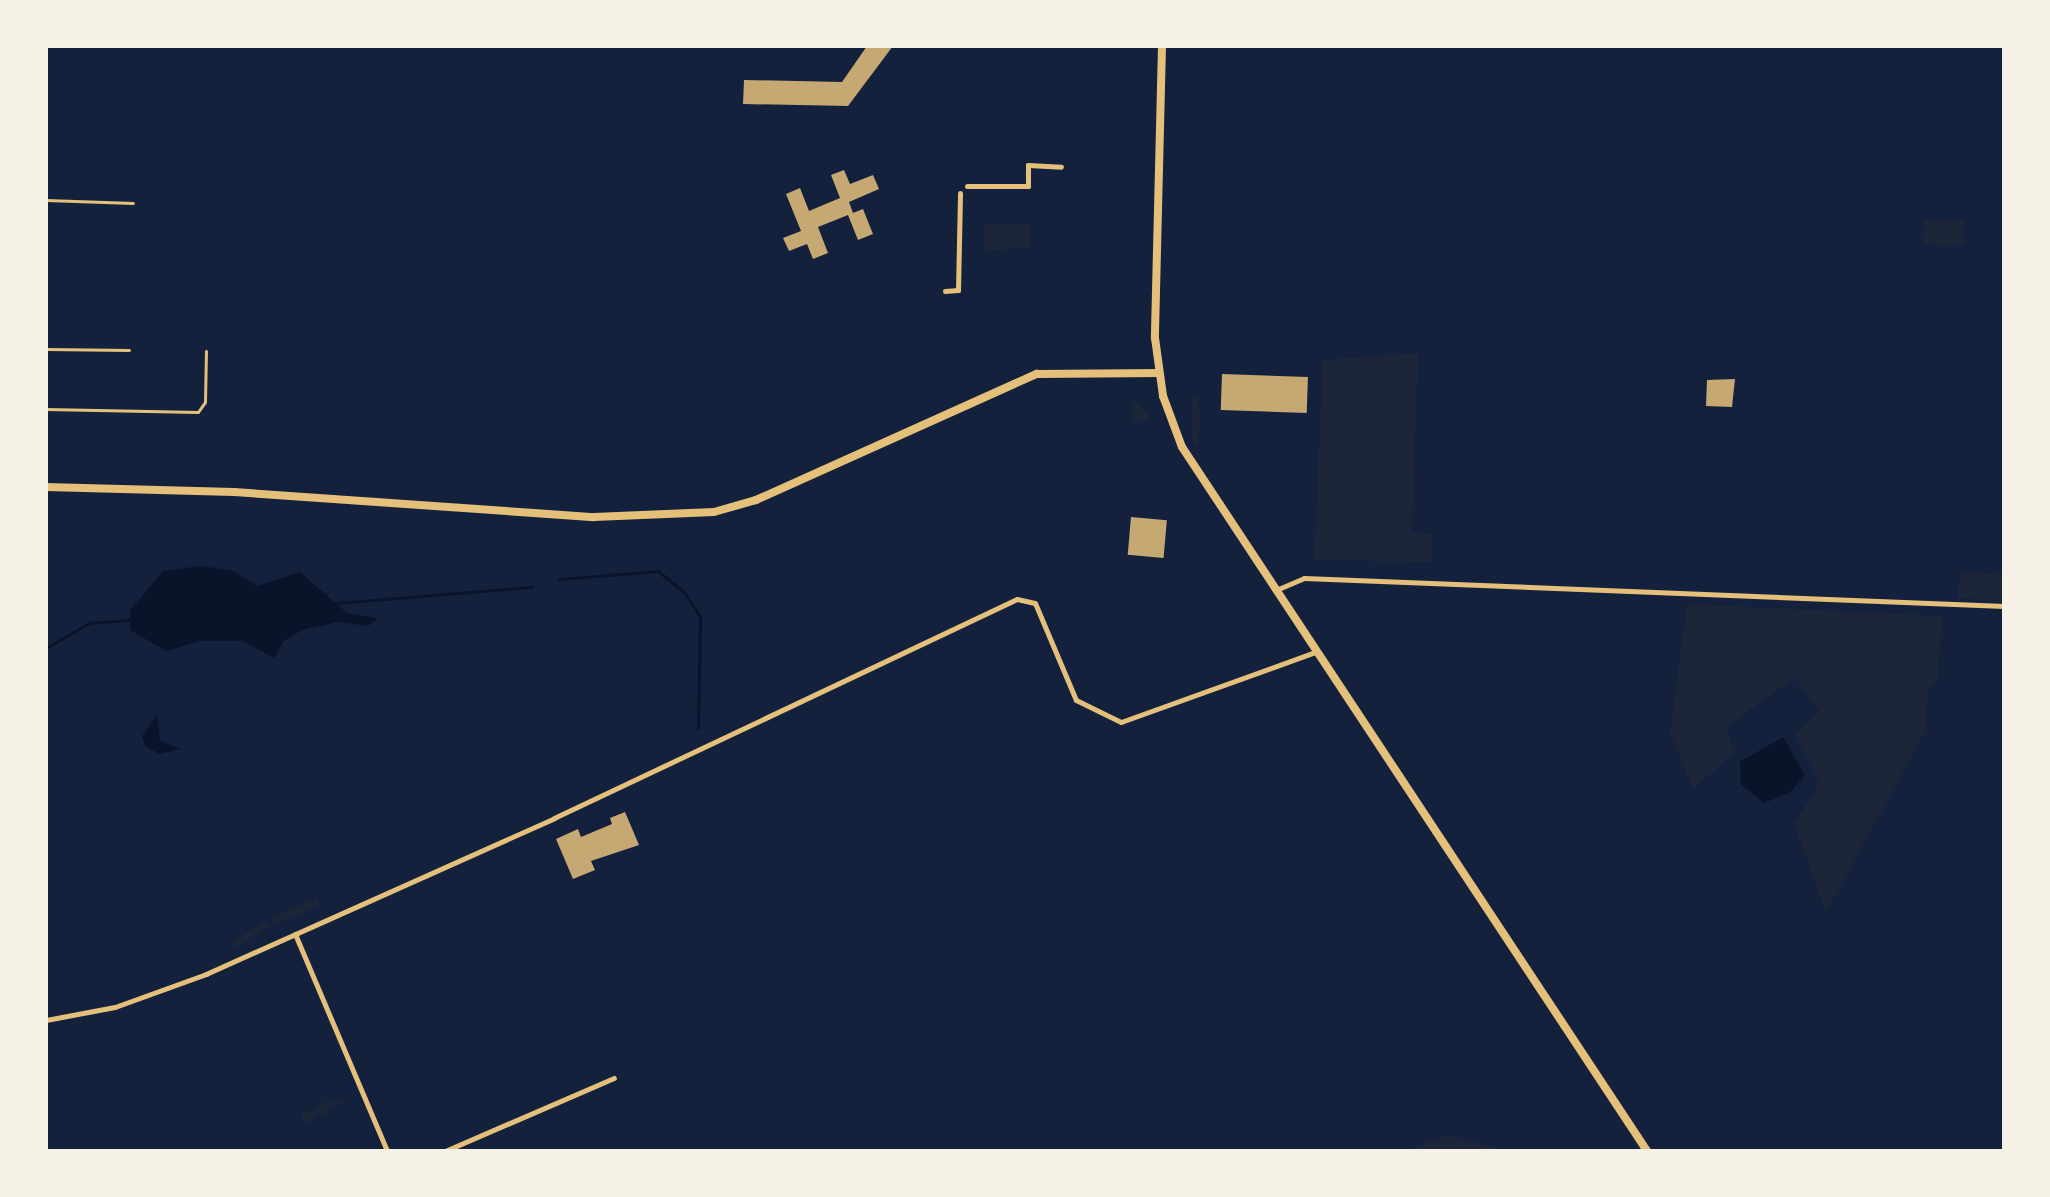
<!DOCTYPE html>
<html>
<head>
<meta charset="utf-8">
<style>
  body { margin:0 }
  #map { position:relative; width:2050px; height:1197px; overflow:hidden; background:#14213d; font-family:Roboto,sans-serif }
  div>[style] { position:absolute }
  .green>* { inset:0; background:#1d2539; transform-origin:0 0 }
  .water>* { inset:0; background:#0b132b }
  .stream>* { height:3px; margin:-1.5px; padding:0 1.5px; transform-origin:1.5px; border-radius:1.5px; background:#0b132b }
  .building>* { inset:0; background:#c6a872; transform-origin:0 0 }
  .service>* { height:3px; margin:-1.5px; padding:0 1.5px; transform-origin:1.5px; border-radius:1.5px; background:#e5c07b }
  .minor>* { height:5px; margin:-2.5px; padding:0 2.5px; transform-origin:2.5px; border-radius:2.5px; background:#e5c07b }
  .secondary>* { height:8px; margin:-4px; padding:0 4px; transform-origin:4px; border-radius:4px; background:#e5c07b }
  span { translate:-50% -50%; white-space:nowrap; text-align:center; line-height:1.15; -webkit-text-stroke:6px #f6f1e7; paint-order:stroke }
  .frame { position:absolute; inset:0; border:48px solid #f6f1e7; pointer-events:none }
</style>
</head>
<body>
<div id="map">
  <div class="green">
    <i style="left:1924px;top:219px;width:41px;height:25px;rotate:3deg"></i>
    <i style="clip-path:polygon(1030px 223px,1030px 247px,985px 251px,983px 224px)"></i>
    <i style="clip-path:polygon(1418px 353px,1412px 532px,1432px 534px,1432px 562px,1314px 560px,1323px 360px)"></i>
    <i style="clip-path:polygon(1198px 396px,1200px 419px,1198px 445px,1192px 440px,1191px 397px)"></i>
    <i style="clip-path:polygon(1133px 399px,1148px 414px,1148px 421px,1132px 422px)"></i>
    <i style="left:1960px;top:572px;width:44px;height:26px;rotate:4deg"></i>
    <i style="clip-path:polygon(1687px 604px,1942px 616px,1938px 680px,1928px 688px,1926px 730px,1826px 912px,1794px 824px,1820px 782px,1796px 734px,1819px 711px,1795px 678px,1727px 726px,1734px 753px,1693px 789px,1670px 733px)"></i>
    <i style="left:317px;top:898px;width:8px;height:50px;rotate:67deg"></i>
    <i style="left:267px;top:921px;width:6px;height:42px;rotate:59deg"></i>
    <i style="clip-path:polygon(340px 1093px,346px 1108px,340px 1104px,328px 1109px,327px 1117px,320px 1113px,305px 1124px,301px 1109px,309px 1113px,319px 1108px,319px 1100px,327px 1105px,341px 1099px)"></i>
    <i style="clip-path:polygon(1447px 1135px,1506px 1151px,1407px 1151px)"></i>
  </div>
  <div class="water">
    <i style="clip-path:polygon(200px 566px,231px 570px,258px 586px,300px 572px,347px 613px,378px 618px,368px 626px,338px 622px,302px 630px,284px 641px,274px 658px,243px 641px,200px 641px,166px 651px,130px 630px,130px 610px,163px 571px)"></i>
    <i style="clip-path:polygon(157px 715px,160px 741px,181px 749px,159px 754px,145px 746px,142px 736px)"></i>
    <i style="clip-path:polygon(1783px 737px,1805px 775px,1791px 792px,1764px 803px,1741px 785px,1740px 762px)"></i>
  </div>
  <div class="stream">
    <i style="left:559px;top:579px;width:99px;rotate:-4.6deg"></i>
    <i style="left:658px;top:571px;width:33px;rotate:39deg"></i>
    <i style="left:684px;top:592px;width:30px;rotate:57deg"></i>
    <i style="left:700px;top:617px;width:111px;rotate:91deg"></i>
    <i style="left:336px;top:603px;width:197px;rotate:-4.7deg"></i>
    <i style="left:46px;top:648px;width:50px;rotate:-30.2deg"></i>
    <i style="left:89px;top:623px;width:40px;rotate:-4.3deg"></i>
  </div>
  <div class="building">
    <i style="clip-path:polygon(867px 46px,893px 46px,848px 106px,743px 104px,744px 80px,842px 82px)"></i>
    <i style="clip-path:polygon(844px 170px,850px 184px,873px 175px,879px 189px,849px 202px,853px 213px,863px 209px,873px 234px,858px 240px,848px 215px,818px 227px,828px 253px,813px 259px,807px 244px,789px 251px,783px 238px,801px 231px,786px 194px,800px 188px,809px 211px,840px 198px,831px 175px)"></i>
    <i style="left:1222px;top:374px;width:86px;height:36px;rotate:2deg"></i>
    <i style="clip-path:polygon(1735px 379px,1732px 407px,1706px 406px,1707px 380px)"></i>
    <i style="left:1131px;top:517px;width:36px;height:38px;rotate:5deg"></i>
    <i style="clip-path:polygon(625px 812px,639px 845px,591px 861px,595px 870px,573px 879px,556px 839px,578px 829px,581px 837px,612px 824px,610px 818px)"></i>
  </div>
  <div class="service">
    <i style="left:46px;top:200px;width:87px;rotate:2deg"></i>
    <i style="left:46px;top:349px;width:83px;rotate:0.7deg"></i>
    <i style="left:46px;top:409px;width:152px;rotate:1.1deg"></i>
    <i style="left:198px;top:412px;width:12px;rotate:-55deg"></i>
    <i style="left:205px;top:402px;width:51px;rotate:-88.9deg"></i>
  </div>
  <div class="minor">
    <i style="left:967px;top:186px;width:61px"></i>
    <i style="left:1028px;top:186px;width:21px;rotate:-90deg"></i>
    <i style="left:1028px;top:165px;width:33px;rotate:3deg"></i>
    <i style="left:945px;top:291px;width:13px;rotate:-4deg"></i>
    <i style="left:958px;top:290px;width:97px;rotate:-88.8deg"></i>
    <i style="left:1276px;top:590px;width:30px;rotate:-23deg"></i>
    <i style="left:1304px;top:578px;width:701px;rotate:2.29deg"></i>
    <i style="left:295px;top:934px;width:236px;rotate:67deg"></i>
    <i style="left:46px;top:1020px;width:70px;rotate:-10.7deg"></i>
    <i style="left:115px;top:1007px;width:97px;rotate:-19.9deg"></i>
    <i style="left:206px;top:974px;width:381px;rotate:-24.1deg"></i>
    <i style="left:554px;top:818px;width:512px;rotate:-25.31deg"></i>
    <i style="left:1017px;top:599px;width:18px;rotate:13deg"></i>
    <i style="left:1035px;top:603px;width:105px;rotate:67.1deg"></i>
    <i style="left:1076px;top:700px;width:50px;rotate:26.1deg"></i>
    <i style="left:1121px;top:722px;width:206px;rotate:-19.8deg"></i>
    <i style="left:445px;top:1151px;width:184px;rotate:-23.4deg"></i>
  </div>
  <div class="secondary">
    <i style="left:1162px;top:46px;width:292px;rotate:91.4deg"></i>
    <i style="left:1155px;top:338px;width:59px;rotate:82.1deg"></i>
    <i style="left:1163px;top:396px;width:54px;rotate:69.6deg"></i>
    <i style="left:1182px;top:447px;width:844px;rotate:56.55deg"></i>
    <i style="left:46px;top:487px;width:188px;rotate:1.5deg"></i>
    <i style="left:234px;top:492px;width:361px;rotate:4deg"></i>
    <i style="left:594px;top:517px;width:120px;rotate:-2.4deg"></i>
    <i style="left:714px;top:512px;width:44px;rotate:-15.9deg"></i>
    <i style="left:756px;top:500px;width:308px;rotate:-24.2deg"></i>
    <i style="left:1037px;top:374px;width:122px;rotate:-0.5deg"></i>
  </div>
  <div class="frame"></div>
</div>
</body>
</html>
